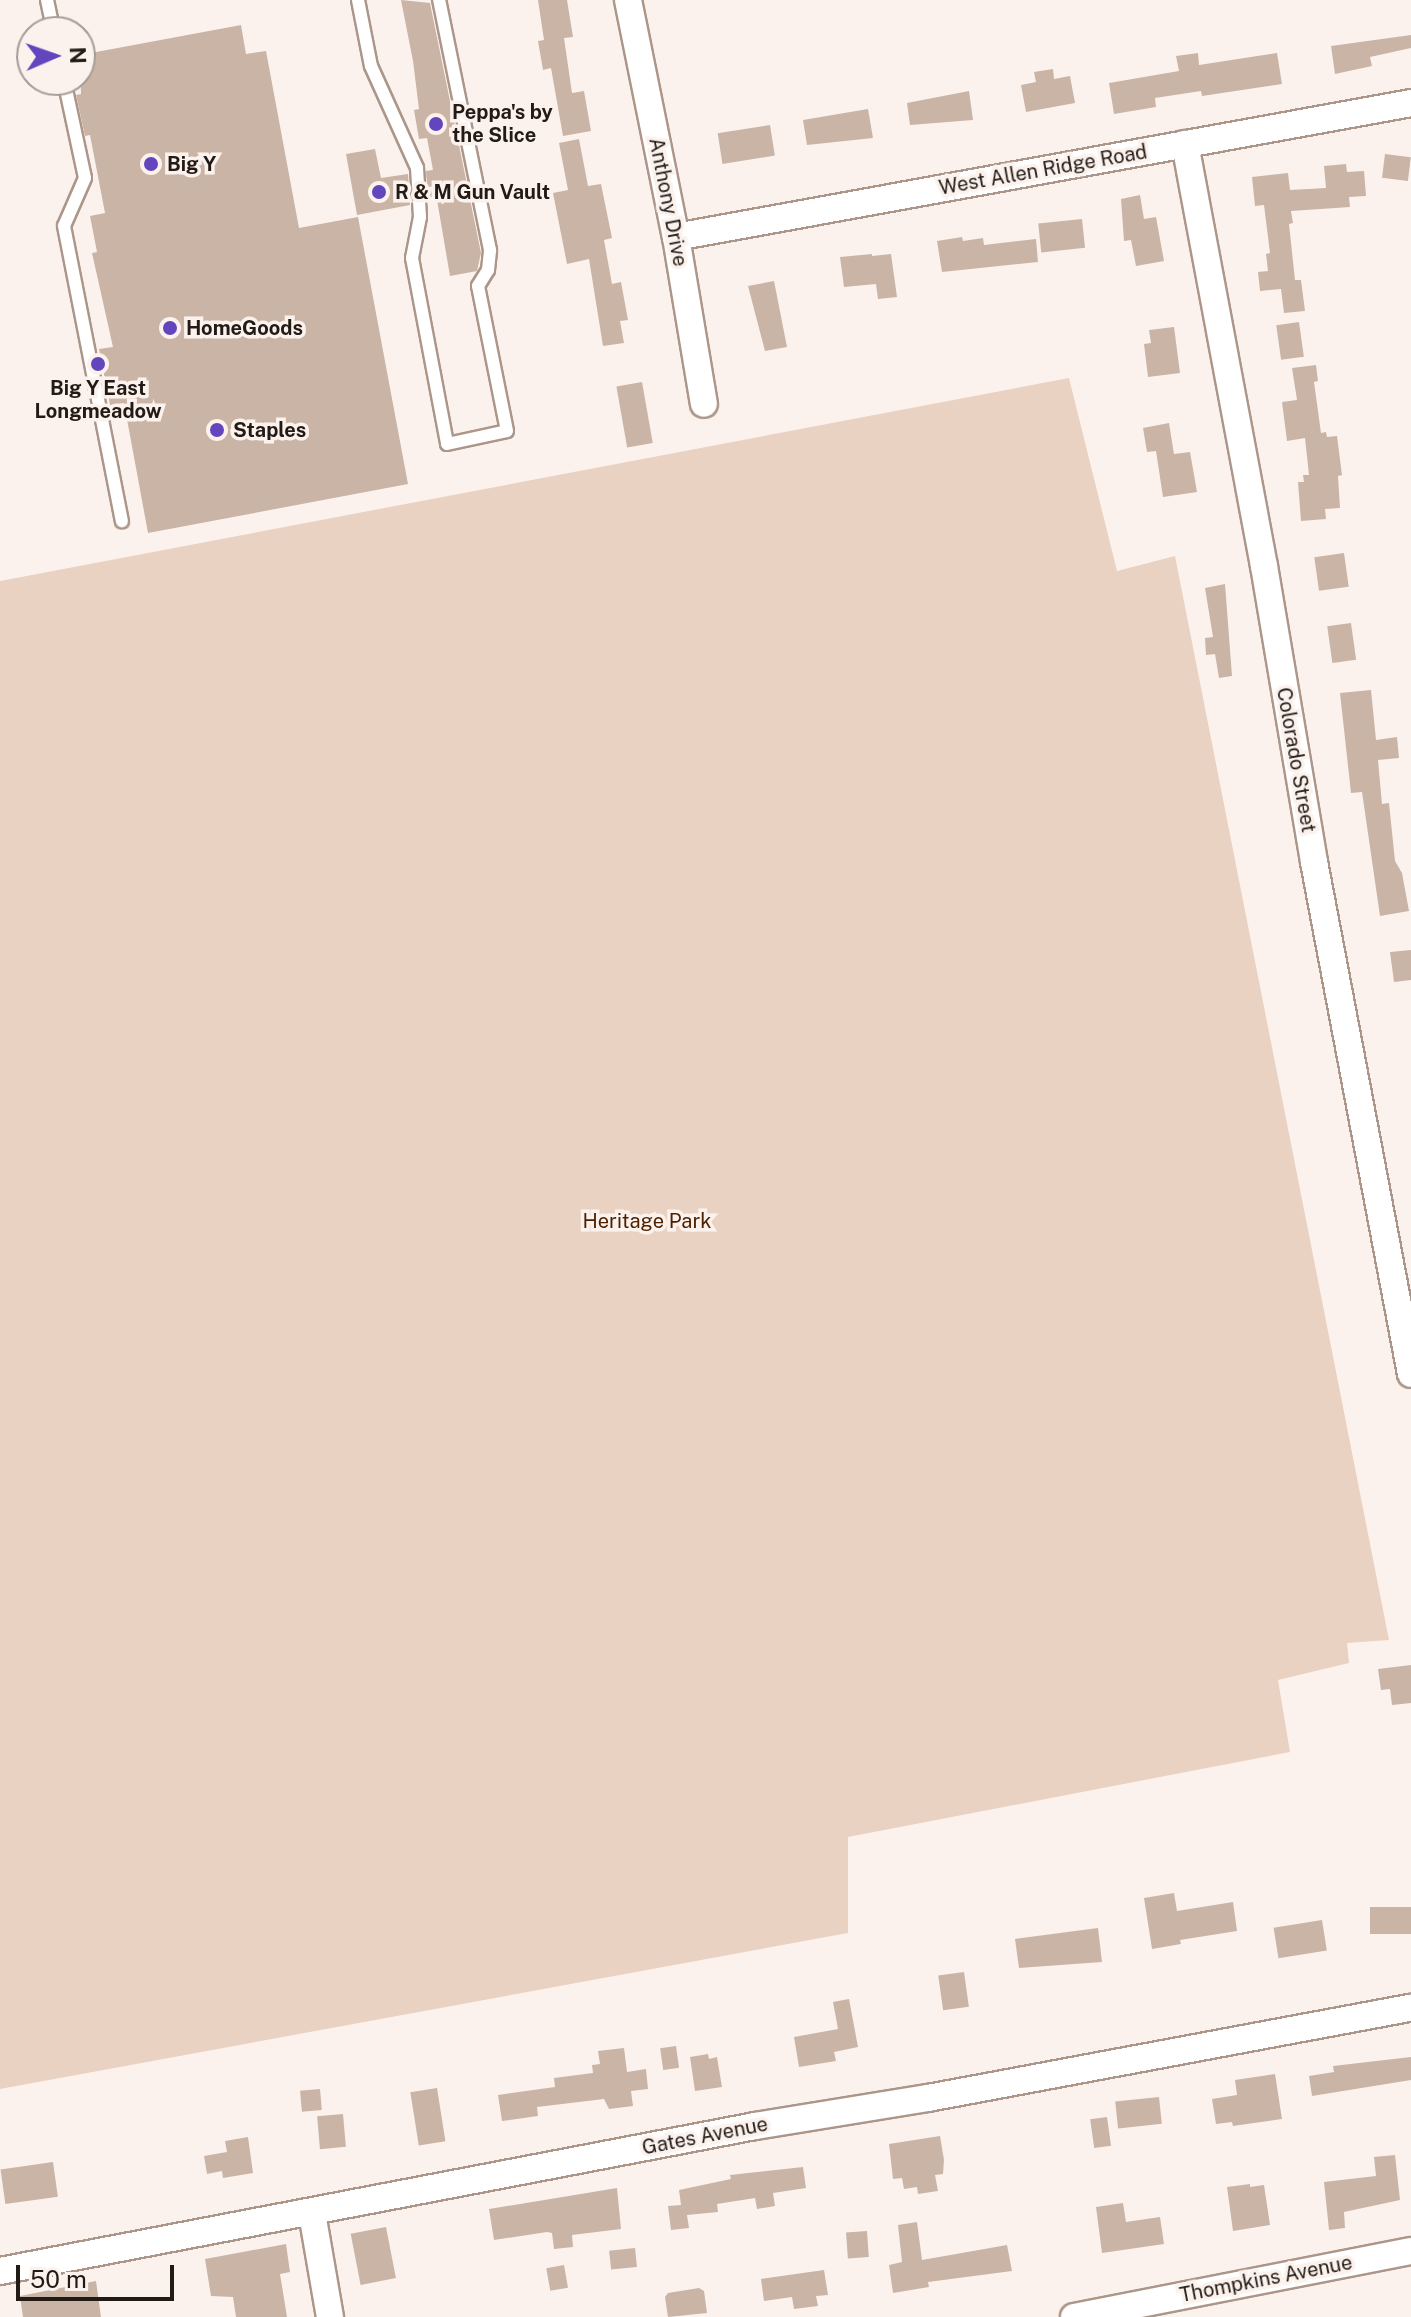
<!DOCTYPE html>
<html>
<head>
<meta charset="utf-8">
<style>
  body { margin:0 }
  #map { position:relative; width:1411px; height:2317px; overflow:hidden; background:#fcf2ed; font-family:"Public Sans",sans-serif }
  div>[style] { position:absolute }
  .green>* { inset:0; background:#ead2c2 }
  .building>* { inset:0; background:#cab4a6; transform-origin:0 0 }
  .roads { filter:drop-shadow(2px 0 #ac9689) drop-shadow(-2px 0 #ac9689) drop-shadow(0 2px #ac9689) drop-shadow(0 -2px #ac9689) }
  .lane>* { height:12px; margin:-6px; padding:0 6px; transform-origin:6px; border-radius:6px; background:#fff }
  .street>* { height:26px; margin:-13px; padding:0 13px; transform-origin:13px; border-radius:13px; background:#fff }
  .dots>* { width:22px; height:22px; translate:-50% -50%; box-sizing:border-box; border:4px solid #fcf2ed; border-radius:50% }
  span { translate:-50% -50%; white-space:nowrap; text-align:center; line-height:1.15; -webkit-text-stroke:7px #fcf2ed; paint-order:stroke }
  .poi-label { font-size:20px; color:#221a15; font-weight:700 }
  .left { translate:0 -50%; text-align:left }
  .street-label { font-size:20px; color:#221a15 }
  .park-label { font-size:20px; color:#4d2100 }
  .north { position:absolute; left:16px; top:16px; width:80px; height:80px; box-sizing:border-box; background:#fcf2ed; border:2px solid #a59c97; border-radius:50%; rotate:88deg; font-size:22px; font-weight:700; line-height:32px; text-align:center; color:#221a15 }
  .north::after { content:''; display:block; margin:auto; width:28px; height:36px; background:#6345bd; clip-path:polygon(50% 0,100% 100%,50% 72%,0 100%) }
  .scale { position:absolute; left:16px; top:2265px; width:158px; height:36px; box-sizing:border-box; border:4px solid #221a15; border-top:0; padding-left:10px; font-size:24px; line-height:28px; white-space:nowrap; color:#221a15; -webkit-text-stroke:6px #fcf2ed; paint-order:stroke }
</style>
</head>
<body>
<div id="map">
  <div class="green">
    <i style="clip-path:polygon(1069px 378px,1117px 571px,1175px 556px,1389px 1640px,1347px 1643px,1349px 1663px,1278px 1680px,1290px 1752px,848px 1837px,848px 1933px,0 2089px,0 581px)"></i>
  </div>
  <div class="building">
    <i style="clip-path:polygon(401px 0,430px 3px,481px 253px,477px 271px,450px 276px,437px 200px,428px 202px,426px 171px,433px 170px,427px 138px,419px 139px,414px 110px,419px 109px,413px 61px)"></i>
    <i style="clip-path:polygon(538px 0,567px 0,573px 37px,564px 38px,572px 93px,584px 91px,591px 131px,563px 136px,551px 68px,543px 70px,538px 41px,544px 40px)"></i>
    <i style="clip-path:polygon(241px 25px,246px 54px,266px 51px,299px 228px,358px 217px,408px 484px,148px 533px,124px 403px,110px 405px,99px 349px,113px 347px,92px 253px,97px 252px,90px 216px,105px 213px,90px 135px,85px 136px,76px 95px,81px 94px,80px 55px)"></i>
    <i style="clip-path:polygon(1411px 35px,1411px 48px,1370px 57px,1372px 66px,1335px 74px,1331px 46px)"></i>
    <i style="clip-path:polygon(1198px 53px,1199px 65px,1277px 53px,1282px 84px,1202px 96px,1201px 91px,1155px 98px,1156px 107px,1114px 114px,1109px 83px,1179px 71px,1176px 56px)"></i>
    <i style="clip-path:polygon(1053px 69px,1054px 79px,1070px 76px,1075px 103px,1026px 112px,1021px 85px,1036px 82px,1034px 72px)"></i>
    <i style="clip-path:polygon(969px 91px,973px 120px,910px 125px,907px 103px)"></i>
    <i style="clip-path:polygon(868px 109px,873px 138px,807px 145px,803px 120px)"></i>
    <i style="left:770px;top:125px;width:31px;height:53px;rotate:81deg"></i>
    <i style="clip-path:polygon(579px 139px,588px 186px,601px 184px,612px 238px,604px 240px,612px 284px,621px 282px,628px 320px,620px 321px,624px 343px,603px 346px,589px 259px,567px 264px,553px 193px,568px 190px,559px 143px)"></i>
    <i style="clip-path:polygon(375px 149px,381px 178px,408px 174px,410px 205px,357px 215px,346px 154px)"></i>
    <i style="left:1385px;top:154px;width:26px;height:24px;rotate:7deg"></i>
    <i style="clip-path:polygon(1346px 164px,1347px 172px,1364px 171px,1366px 196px,1349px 197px,1350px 207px,1291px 211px,1293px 223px,1289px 224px,1295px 280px,1301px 280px,1305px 311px,1284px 313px,1281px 289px,1260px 291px,1258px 272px,1268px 271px,1266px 254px,1270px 253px,1264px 205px,1255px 206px,1252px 177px,1288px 173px,1290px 190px,1326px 188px,1324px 166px)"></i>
    <i style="clip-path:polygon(1140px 195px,1144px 219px,1156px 217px,1164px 261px,1136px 266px,1131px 240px,1124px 241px,1121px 199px)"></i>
    <i style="left:1082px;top:219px;width:29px;height:44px;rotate:84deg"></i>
    <i style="clip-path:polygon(962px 237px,963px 241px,983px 238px,984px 245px,1036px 239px,1038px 262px,942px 272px,937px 241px)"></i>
    <i style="clip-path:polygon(872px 254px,872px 256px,891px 254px,897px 297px,878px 299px,876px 284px,844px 287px,840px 257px)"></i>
    <i style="clip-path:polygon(774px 281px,787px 347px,765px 351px,748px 286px)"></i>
    <i style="left:1299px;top:322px;width:35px;height:23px;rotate:82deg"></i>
    <i style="clip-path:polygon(1174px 327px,1180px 373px,1148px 377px,1144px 344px,1151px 343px,1149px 330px)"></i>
    <i style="clip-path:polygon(1316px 365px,1318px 381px,1314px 382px,1321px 433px,1326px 432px,1327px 437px,1337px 436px,1342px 475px,1338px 476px,1340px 508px,1325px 509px,1326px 519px,1301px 521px,1298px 482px,1304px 482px,1303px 475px,1309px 475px,1305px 438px,1287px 441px,1282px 402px,1297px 400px,1292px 368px)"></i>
    <i style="left:642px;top:382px;width:62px;height:26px;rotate:80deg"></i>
    <i style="clip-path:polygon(1169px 423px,1174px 454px,1190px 452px,1197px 492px,1163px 497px,1156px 451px,1147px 452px,1143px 428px)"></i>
    <i style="left:1344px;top:553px;width:34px;height:30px;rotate:82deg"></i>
    <i style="clip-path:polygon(1225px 584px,1232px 676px,1219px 678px,1215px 654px,1206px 655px,1205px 638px,1213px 637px,1205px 588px)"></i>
    <i style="left:1351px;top:623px;width:37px;height:24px;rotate:82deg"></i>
    <i style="clip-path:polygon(1371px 690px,1376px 740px,1397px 737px,1399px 758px,1378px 760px,1382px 804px,1389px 803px,1395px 861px,1402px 873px,1409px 911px,1380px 916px,1362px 792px,1351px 793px,1340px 693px)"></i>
    <i style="clip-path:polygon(1411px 950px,1411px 980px,1394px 982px,1390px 952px)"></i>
    <i style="clip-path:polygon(1411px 1665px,1411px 1703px,1392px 1705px,1390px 1689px,1381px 1690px,1378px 1669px)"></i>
    <i style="clip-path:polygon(1174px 1893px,1177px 1911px,1233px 1902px,1237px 1931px,1180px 1940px,1181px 1944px,1152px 1949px,1144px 1898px)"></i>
    <i style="left:1411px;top:1907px;width:27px;height:41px;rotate:90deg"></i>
    <i style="left:1322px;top:1920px;width:31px;height:49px;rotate:81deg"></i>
    <i style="clip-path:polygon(1098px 1928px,1102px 1962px,1019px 1968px,1015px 1939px)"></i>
    <i style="left:964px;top:1972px;width:35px;height:26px;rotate:82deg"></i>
    <i style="clip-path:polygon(849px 1999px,858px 2047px,834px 2052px,836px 2061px,799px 2067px,794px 2037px,838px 2029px,833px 2002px)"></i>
    <i style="left:676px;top:2046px;width:22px;height:16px;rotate:82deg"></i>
    <i style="clip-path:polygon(624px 2048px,627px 2072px,646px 2069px,648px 2089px,631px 2091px,633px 2106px,609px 2109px,604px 2099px,537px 2107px,538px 2116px,502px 2121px,498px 2095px,555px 2087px,554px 2078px,593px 2073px,592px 2065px,600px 2064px,598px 2051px)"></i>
    <i style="clip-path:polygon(708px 2054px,709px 2059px,717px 2057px,722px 2087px,695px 2091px,690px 2057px)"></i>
    <i style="clip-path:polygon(1411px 2057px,1411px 2080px,1312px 2096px,1309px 2076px,1334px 2072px,1333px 2066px)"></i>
    <i style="clip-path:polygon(1275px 2074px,1282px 2119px,1233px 2126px,1232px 2122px,1216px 2124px,1212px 2099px,1237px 2095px,1235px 2080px)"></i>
    <i style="left:437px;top:2088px;width:54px;height:27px;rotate:81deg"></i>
    <i style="left:320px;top:2089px;width:21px;height:20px;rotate:85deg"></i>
    <i style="left:1159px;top:2097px;width:27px;height:44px;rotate:84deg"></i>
    <i style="left:343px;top:2114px;width:33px;height:26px;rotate:85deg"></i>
    <i style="left:1107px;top:2117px;width:29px;height:17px;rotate:82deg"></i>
    <i style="clip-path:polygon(940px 2136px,944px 2160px,943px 2174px,935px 2175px,938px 2191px,918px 2194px,917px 2187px,904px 2189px,902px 2178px,893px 2179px,889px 2144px)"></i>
    <i style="clip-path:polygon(248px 2137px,253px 2173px,223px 2178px,222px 2171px,207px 2174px,204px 2156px,227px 2152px,225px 2141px)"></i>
    <i style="clip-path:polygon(1395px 2155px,1400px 2200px,1344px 2212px,1345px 2228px,1329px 2230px,1324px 2182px,1376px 2176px,1374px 2157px)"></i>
    <i style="left:53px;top:2162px;width:35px;height:53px;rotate:82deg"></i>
    <i style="clip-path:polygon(803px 2167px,806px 2188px,773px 2193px,775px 2206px,757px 2209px,755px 2198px,717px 2204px,718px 2212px,687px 2215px,689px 2228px,671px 2230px,668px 2206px,681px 2205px,679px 2190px,731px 2179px,730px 2175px)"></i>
    <i style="clip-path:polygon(1250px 2184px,1250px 2187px,1264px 2185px,1270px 2225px,1233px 2231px,1227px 2187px)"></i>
    <i style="clip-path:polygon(617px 2188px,621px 2229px,572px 2235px,573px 2247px,554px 2249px,552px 2233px,547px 2232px,494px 2240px,489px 2209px)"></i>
    <i style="clip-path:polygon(1123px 2203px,1126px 2222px,1160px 2217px,1164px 2244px,1102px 2253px,1096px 2207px)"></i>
    <i style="clip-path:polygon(917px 2222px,922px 2260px,1007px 2245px,1012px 2271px,928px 2282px,929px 2287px,893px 2293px,889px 2265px,902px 2262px,898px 2225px)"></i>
    <i style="left:386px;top:2227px;width:52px;height:36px;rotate:79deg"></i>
    <i style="left:867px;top:2231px;width:26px;height:21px;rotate:86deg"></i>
    <i style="clip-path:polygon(286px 2244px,290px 2272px,280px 2274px,287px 2317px,236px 2317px,233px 2297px,211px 2296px,205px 2259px)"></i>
    <i style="left:635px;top:2248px;width:19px;height:26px;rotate:84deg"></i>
    <i style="left:564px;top:2265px;width:23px;height:18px;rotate:80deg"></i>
    <i style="clip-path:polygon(824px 2270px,828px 2295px,816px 2296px,818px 2306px,794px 2309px,792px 2297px,764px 2301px,761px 2279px)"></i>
    <i style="clip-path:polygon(96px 2281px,101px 2317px,23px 2317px,20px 2296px)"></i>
    <i style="clip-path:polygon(699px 2288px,704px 2291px,707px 2313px,668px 2317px,665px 2297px,668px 2293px)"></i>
  </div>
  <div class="roads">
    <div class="lane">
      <i style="left:47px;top:0;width:33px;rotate:78deg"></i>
      <i style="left:358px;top:0;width:67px;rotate:78.9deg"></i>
      <i style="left:371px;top:66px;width:112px;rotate:65.7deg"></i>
      <i style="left:417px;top:168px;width:49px;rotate:86.5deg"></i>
      <i style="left:420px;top:217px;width:42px;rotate:101deg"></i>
      <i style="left:412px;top:258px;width:189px;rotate:79.3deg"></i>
      <i style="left:447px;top:444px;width:61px;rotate:-12.2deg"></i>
      <i style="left:507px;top:431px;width:148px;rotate:-101.3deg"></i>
      <i style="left:478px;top:286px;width:19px;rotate:-58deg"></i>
      <i style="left:488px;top:270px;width:20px;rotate:-84deg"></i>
      <i style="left:490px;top:250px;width:255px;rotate:-101.5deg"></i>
      <i style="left:64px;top:80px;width:100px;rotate:77.9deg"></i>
      <i style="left:85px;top:178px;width:52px;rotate:113.6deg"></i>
      <i style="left:64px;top:226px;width:301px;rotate:78.9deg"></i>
    </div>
    <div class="street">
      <i style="left:628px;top:0;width:242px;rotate:78.6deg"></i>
      <i style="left:676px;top:237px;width:169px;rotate:80.5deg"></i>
      <i style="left:1185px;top:144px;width:429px;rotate:79.4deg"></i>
      <i style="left:1264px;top:566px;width:300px;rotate:80.4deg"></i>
      <i style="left:1314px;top:862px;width:521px;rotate:79.27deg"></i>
      <i style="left:676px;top:237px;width:747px;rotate:-10.33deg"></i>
      <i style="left:312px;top:2213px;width:106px;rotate:80.2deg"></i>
      <i style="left:0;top:2271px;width:769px;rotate:-10.87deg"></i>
      <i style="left:755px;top:2126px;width:175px;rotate:-9.2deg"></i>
      <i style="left:928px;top:2098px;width:491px;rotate:-10.6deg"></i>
      <i style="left:1074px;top:2317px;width:343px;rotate:-11.1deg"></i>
    </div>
  </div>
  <div class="dots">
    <i style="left:436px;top:124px;background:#6345bd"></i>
    <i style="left:151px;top:164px;background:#6345bd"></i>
    <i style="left:379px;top:192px;background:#6345bd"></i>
    <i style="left:170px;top:328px;background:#6345bd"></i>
    <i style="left:98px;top:364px;background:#6345bd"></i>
    <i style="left:217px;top:430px;background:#6345bd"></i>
  </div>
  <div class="poi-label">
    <span class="left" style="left:452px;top:124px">Peppa's by<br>the Slice</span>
    <span class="left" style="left:167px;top:164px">Big Y</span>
    <span class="left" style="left:395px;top:192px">R &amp; M Gun Vault</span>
    <span class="left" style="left:186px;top:328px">HomeGoods</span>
    <span style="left:98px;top:400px">Big Y East<br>Longmeadow</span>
    <span class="left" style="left:233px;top:430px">Staples</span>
  </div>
  <div class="street-label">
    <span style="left:1043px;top:170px;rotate:-10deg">West Allen Ridge Road</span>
    <span style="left:668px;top:202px;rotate:79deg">Anthony Drive</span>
    <span style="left:1296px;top:760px;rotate:80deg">Colorado Street</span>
    <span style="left:705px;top:2136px;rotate:-11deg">Gates Avenue</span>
    <span style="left:1266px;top:2279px;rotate:-11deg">Thompkins Avenue</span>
  </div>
  <div class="park-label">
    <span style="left:647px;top:1221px">Heritage Park</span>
  </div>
  <div class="north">N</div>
  <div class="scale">50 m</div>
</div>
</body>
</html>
